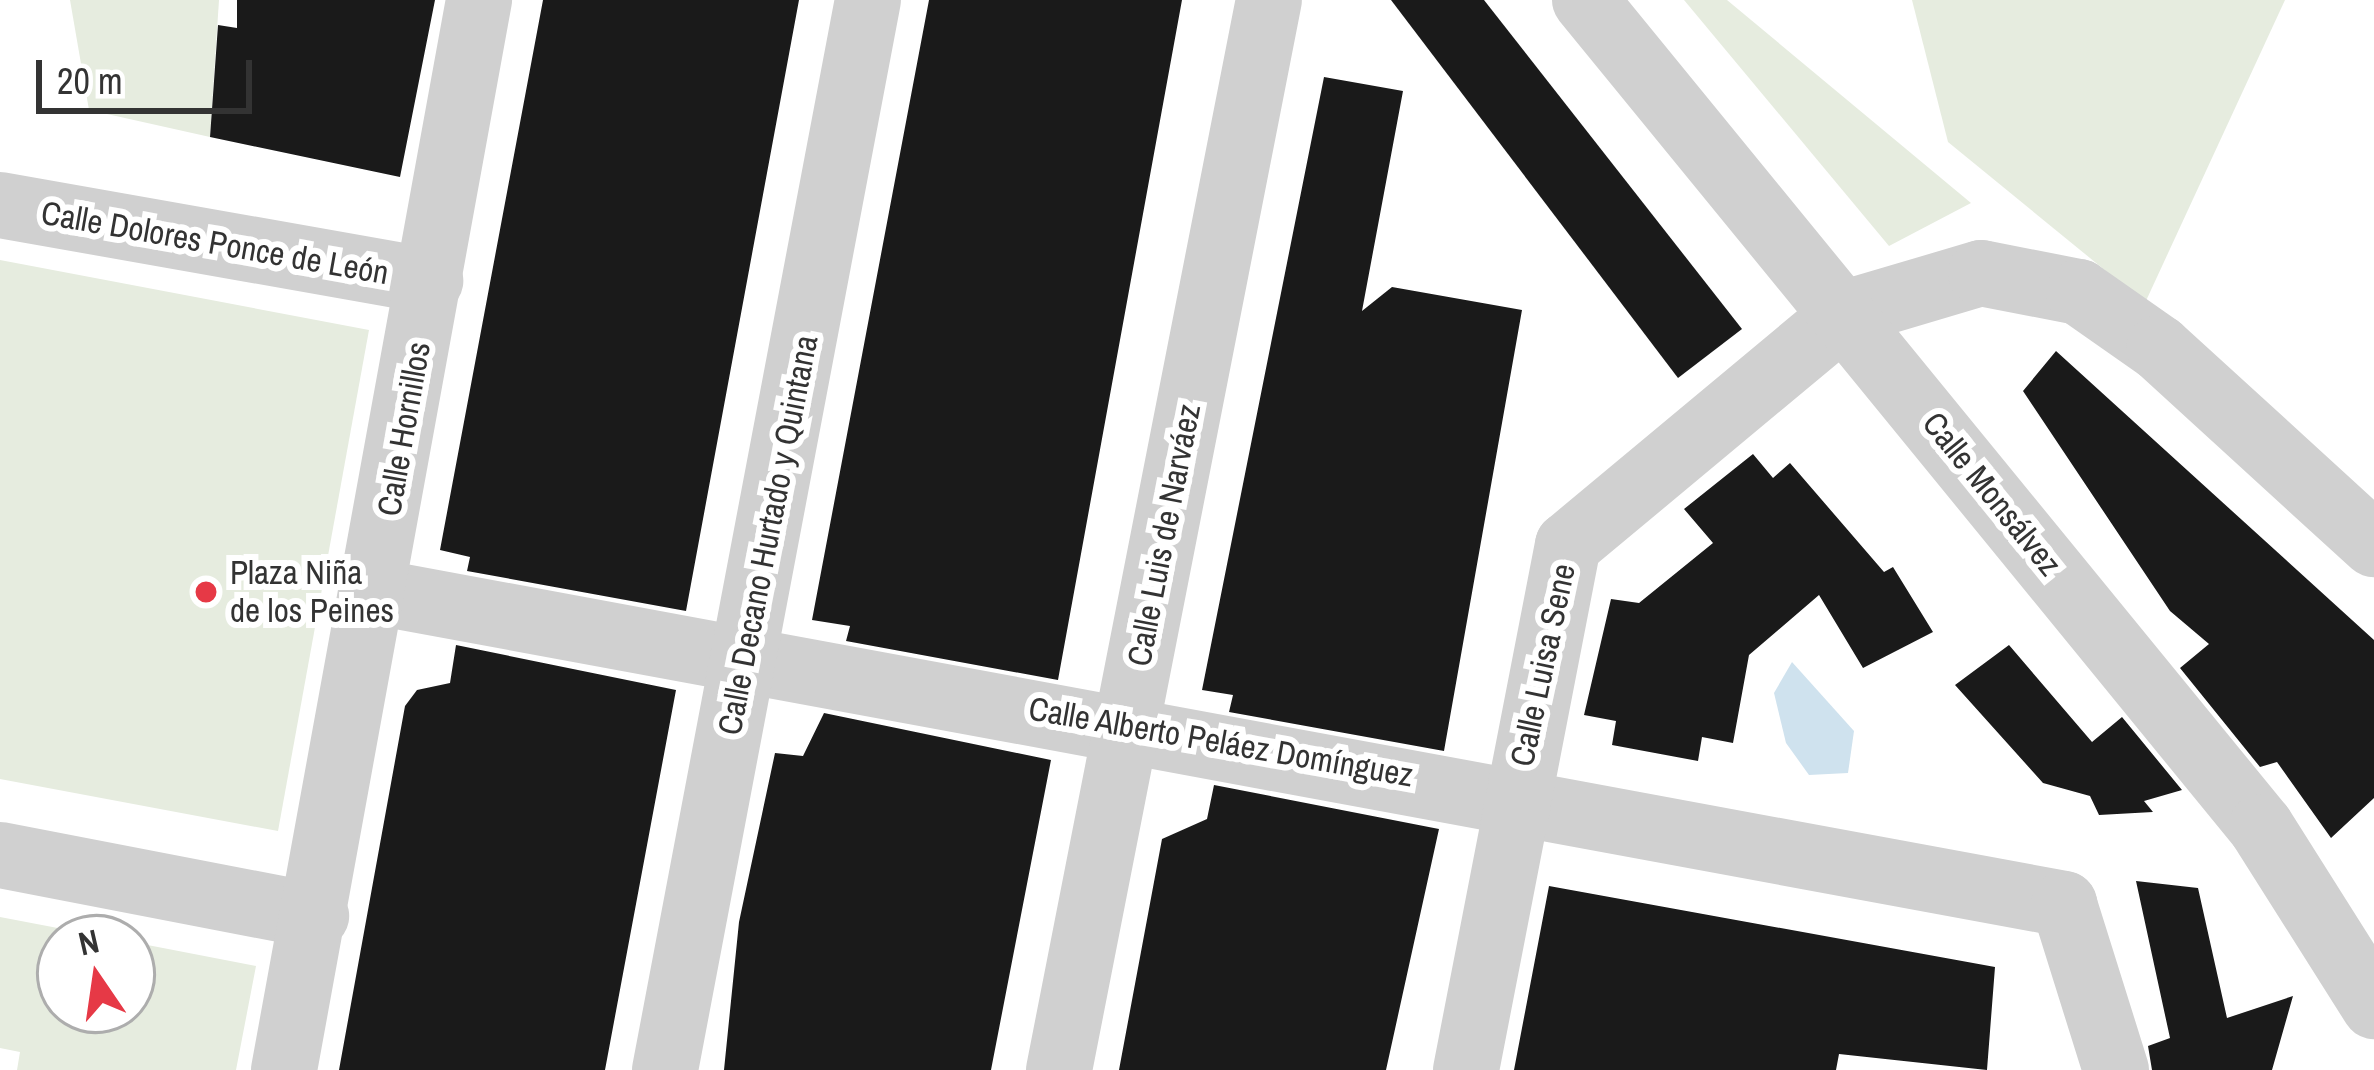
<!DOCTYPE html>
<html>
<head>
<meta charset="utf-8">
<style>
  body { margin:0 }
  #map { position:relative; width:2374px; height:1070px; overflow:hidden; background:#fff; font-family:"Archivo Narrow",sans-serif }
  div>[style] { position:absolute }
  .green>* { inset:0; background:#e6ecdf }
  .water>* { inset:0; background:#cfe2ee }
  .building>* { inset:0; background:#1a1a1a }
  .minor>* { height:66px; margin:-33px; padding:0 33px; transform-origin:33px; border-radius:33px; background:#d0d0d0 }
  .tertiary>* { height:66px; margin:-33px; padding:0 33px; transform-origin:33px; border-radius:33px; background:#d0d0d0 }
  .dots>* { width:33px; height:33px; translate:-50% -50%; box-sizing:border-box; border:6px solid #fff; border-radius:50% }
  span { translate:-50% -50%; white-space:nowrap; text-align:center; line-height:1.15; -webkit-text-stroke:12px #fff; paint-order:stroke }
  .street-label { font-size:33px; color:#333 }
  .poi-label { font-size:33px; color:#333 }
  .left { translate:0 -50%; text-align:left }
  .north { position:absolute; left:36px; top:914px; width:120px; height:120px; box-sizing:border-box; background:#fff; border:3px solid #adadad; border-radius:50%; rotate:347deg; font-size:33px; font-weight:700; line-height:48px; text-align:center; color:#333 }
  .north::after { content:''; display:block; margin:auto; width:42px; height:54px; background:#e63946; clip-path:polygon(50% 0,100% 100%,50% 72%,0 100%) }
  .scale { position:absolute; left:36px; top:60px; width:216px; height:54px; box-sizing:border-box; border:6px solid #333; border-top:0; padding-left:15px; font-size:36px; line-height:42px; white-space:nowrap; color:#333; -webkit-text-stroke:9px #fff; paint-order:stroke }
</style>
</head>
<body>
<div id="map">
  <div class="green">
    <i style="clip-path:polygon(70px 0,219px 0,210px 137px,89px 110px)"></i>
    <i style="clip-path:polygon(1684px 0,1727px 0,1971px 203px,1889px 246px)"></i>
    <i style="clip-path:polygon(1912px 0,2285px 0,2145px 303px,1948px 142px)"></i>
    <i style="clip-path:polygon(0 260px,369px 330px,278px 831px,0 779px)"></i>
    <i style="clip-path:polygon(0 917px,110px 938px,60px 938px,60px 1010px,132px 1010px,132px 942px,256px 966px,236px 1070px,17px 1070px,20px 1052px,0 1048px)"></i>
  </div>
  <div class="water">
    <i style="clip-path:polygon(1792px 662px,1854px 731px,1848px 773px,1809px 775px,1786px 743px,1774px 693px)"></i>
  </div>
  <div class="building">
    <i style="clip-path:polygon(237px 0,435px 0,400px 177px,210px 137px,218px 25px,237px 28px)"></i>
    <i style="clip-path:polygon(543px 0,799px 0,686px 611px,467px 571px,470px 557px,440px 550px)"></i>
    <i style="clip-path:polygon(929px 0,1182px 0,1058px 680px,846px 641px,850px 626px,812px 620px)"></i>
    <i style="clip-path:polygon(1391px 0,1484px 0,1742px 329px,1678px 378px)"></i>
    <i style="clip-path:polygon(1324px 77px,1403px 91px,1362px 311px,1392px 287px,1522px 310px,1444px 751px,1229px 712px,1233px 695px,1202px 690px)"></i>
    <i style="clip-path:polygon(2056px 351px,2374px 640px,2374px 798px,2331px 838px,2277px 762px,2260px 767px,2180px 668px,2209px 644px,2170px 611px,2023px 391px)"></i>
    <i style="clip-path:polygon(1753px 454px,1773px 478px,1790px 463px,1884px 572px,1893px 567px,1933px 632px,1863px 668px,1819px 595px,1749px 655px,1733px 743px,1702px 737px,1698px 761px,1612px 745px,1616px 721px,1584px 715px,1611px 599px,1639px 603px,1713px 543px,1684px 509px)"></i>
    <i style="clip-path:polygon(456px 645px,676px 690px,605px 1070px,339px 1070px,405px 706px,417px 690px,450px 683px)"></i>
    <i style="clip-path:polygon(2009px 645px,2092px 742px,2122px 717px,2182px 790px,2144px 801px,2153px 812px,2099px 815px,2090px 796px,2043px 783px,1955px 685px)"></i>
    <i style="clip-path:polygon(824px 713px,1051px 760px,991px 1070px,724px 1070px,739px 922px,775px 753px,803px 756px)"></i>
    <i style="clip-path:polygon(1214px 785px,1439px 829px,1386px 1070px,1119px 1070px,1162px 839px,1207px 819px)"></i>
    <i style="clip-path:polygon(2136px 881px,2198px 888px,2227px 1018px,2293px 996px,2272px 1070px,2152px 1070px,2148px 1046px,2170px 1038px)"></i>
    <i style="clip-path:polygon(1549px 886px,1995px 967px,1987px 1070px,1839px 1054px,1836px 1070px,1514px 1070px)"></i>
  </div>
  <div class="minor">
    <i style="left:0;top:205px;width:437px;rotate:10deg"></i>
    <i style="left:376px;top:592px;width:1717px;rotate:10.47deg"></i>
    <i style="left:2064px;top:904px;width:174px;rotate:72.6deg"></i>
    <i style="left:0;top:855px;width:322px;rotate:10.9deg"></i>
    <i style="left:284px;top:1070px;width:1088px;rotate:-79.67deg"></i>
    <i style="left:665px;top:1070px;width:1089px;rotate:-79.26deg"></i>
    <i style="left:1059px;top:1070px;width:1090px;rotate:-78.9deg"></i>
    <i style="left:1466px;top:1070px;width:535px;rotate:-79.01deg"></i>
    <i style="left:1568px;top:545px;width:362px;rotate:-39.8deg"></i>
    <i style="left:1846px;top:313px;width:141px;rotate:-16.5deg"></i>
    <i style="left:1981px;top:273px;width:100px;rotate:11deg"></i>
    <i style="left:2079px;top:292px;width:98px;rotate:35deg"></i>
    <i style="left:2159px;top:348px;width:291px;rotate:42.4deg"></i>
  </div>
  <div class="tertiary">
    <i style="left:1585px;top:0;width:1068px;rotate:50.74deg"></i>
    <i style="left:2261px;top:827px;width:212px;rotate:57.7deg"></i>
  </div>
  <div class="dots">
    <i style="left:206px;top:592px;background:#e63946"></i>
  </div>
  <div class="street-label">
    <span style="left:215px;top:243px;rotate:10deg">Calle Dolores Ponce de León</span>
    <span style="left:404px;top:429px;rotate:-80deg">Calle Hornillos</span>
    <span style="left:1992px;top:494px;rotate:51deg">Calle Monsálvez</span>
    <span style="left:768px;top:535px;rotate:-79deg">Calle Decano Hurtado y Quintana</span>
    <span style="left:1164px;top:535px;rotate:-79deg">Calle Luis de Narváez</span>
    <span style="left:1543px;top:665px;rotate:-78deg">Calle Luisa Sene</span>
    <span style="left:1221px;top:742px;rotate:10deg">Calle Alberto Peláez Domínguez</span>
  </div>
  <div class="poi-label">
    <span class="left" style="left:230px;top:592px">Plaza Niña<br>de los Peines</span>
  </div>
  <div class="north">N</div>
  <div class="scale">20 m</div>
</div>
</body>
</html>
